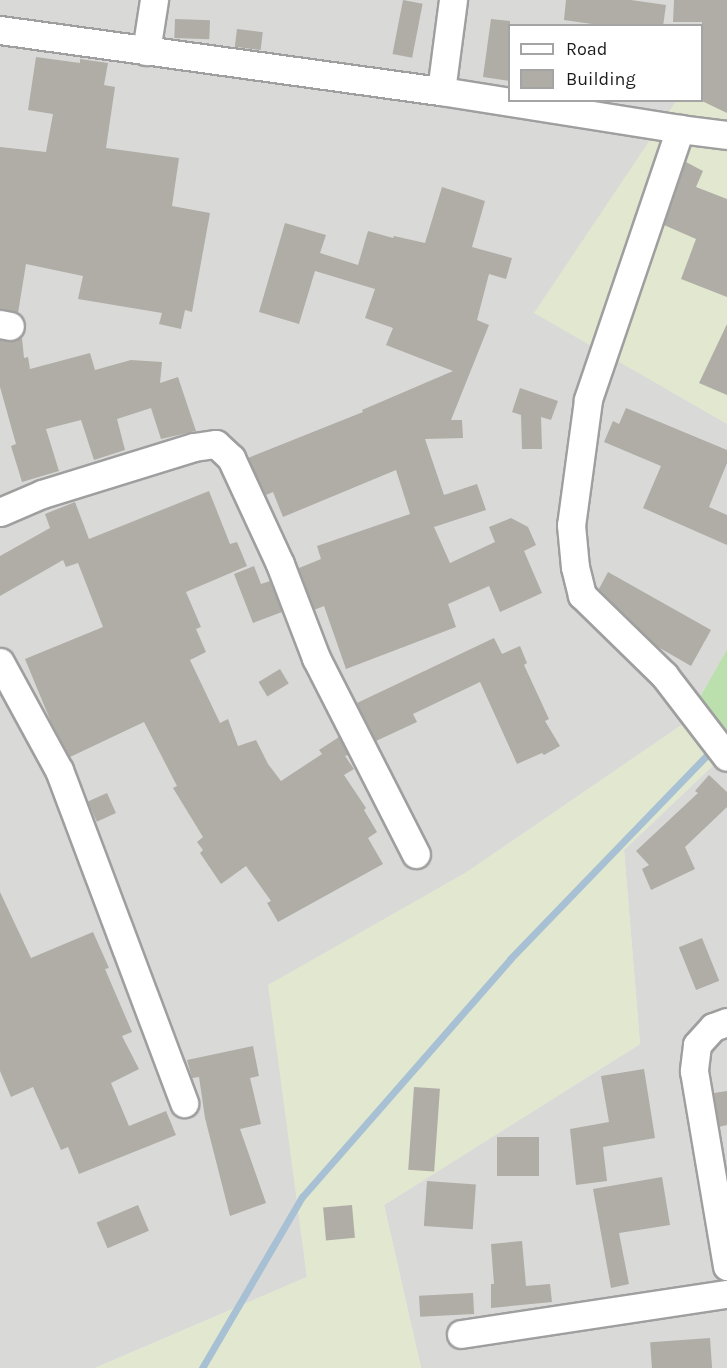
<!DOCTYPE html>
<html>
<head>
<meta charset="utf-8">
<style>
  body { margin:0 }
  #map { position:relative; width:727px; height:1368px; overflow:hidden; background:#ecebe2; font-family:Karla,sans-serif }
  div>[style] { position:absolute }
  .residential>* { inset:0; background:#d9d9d8 }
  .farmland>* { inset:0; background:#e1e8cf }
  .grass>* { inset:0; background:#bbe0ae }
  .stream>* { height:7px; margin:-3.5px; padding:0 3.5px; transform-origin:3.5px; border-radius:3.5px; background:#a8c0d4 }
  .building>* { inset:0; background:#b0ada6; transform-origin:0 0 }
  .roads { filter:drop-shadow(2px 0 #9f9f9f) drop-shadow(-2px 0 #9f9f9f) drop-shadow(0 2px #9f9f9f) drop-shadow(0 -2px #9f9f9f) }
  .street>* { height:27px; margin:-13.5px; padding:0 13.5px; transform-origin:13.5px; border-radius:13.5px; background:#fff }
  span { translate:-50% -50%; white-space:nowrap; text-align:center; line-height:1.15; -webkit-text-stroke:4.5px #fff; paint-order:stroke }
  .legend { position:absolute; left:508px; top:24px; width:195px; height:78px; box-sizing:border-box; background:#fff; border:2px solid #a4a4a4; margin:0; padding:8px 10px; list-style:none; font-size:18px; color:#1b1b1b }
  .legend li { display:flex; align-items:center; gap:12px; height:30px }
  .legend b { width:30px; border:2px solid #a4a4a4 }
</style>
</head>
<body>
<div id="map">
  <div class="residential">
    <i style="clip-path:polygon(evenodd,0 0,727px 0,727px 649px,686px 722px,467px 872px,269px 985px,307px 1277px,95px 1368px,0 1368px,0 0,510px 26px,702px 26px,702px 100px,510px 100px,510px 26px)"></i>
    <i style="clip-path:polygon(724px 755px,727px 757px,727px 1368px,421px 1368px,384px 1205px,640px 1044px,624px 850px)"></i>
  </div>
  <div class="farmland">
    <i style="clip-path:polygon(727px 25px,727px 424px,534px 313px,676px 101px,702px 100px,702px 63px)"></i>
    <i style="clip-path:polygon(686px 722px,724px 755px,624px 850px,640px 1044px,384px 1205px,421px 1368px,95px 1368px,307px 1277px,268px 985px,467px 872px)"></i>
  </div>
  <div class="grass">
    <i style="clip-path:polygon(727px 649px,727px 757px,686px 722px)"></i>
  </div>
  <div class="stream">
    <i style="left:202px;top:1368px;width:198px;rotate:-59.7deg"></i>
    <i style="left:302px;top:1197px;width:316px;rotate:-48.8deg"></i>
    <i style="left:510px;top:959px;width:293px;rotate:-46deg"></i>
  </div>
  <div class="building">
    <i style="left:403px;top:0;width:20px;height:55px;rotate:11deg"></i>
    <i style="clip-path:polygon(566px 0,631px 0,666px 5px,663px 26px,606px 26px,564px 20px)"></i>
    <i style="clip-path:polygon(674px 0,727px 0,727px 113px,702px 101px,702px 22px,673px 22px)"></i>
    <i style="left:175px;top:19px;width:35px;height:19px;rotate:2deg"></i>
    <i style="clip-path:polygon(491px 19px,510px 21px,510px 81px,483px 77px)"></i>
    <i style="left:237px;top:29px;width:26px;height:18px;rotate:7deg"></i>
    <i style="clip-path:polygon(36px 57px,80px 63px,80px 59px,108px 63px,104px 85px,115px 87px,106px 148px,179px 158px,172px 206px,210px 213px,192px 312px,185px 310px,181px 329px,159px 324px,162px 313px,78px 299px,83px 276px,26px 264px,18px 313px,0 309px,0 147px,46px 152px,53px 114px,28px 110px)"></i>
    <i style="clip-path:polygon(686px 162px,703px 171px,696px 187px,727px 199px,727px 297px,681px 279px,696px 239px,664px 225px)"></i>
    <i style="clip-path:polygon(442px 187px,485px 201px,472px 247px,512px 258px,506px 279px,489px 274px,477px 320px,489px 325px,451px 420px,462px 420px,463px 438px,425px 439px,444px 495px,477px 484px,486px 510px,434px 527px,450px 563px,495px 542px,489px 527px,511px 518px,528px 527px,536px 545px,524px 551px,542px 593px,500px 612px,489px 586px,448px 604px,456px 627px,346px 669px,324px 606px,314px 610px,299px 568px,321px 559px,317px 546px,410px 514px,396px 470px,283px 517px,273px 492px,266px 495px,248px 458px,363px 412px,362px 410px,453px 371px,386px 345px,393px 328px,365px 318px,375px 289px,315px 271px,299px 324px,259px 312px,285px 223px,326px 235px,320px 253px,358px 265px,368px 231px,393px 238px,394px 236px,425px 243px)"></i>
    <i style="clip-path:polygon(727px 324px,727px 395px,699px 383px)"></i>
    <i style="clip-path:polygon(22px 338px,24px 358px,28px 357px,30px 369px,90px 353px,95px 370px,131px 360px,162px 362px,160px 383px,178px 377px,196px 431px,161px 439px,151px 408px,117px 419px,125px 450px,94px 460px,81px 420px,46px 429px,59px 471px,22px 482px,11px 446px,16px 444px,0 387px,0 340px,14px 341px)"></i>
    <i style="clip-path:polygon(520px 388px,558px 401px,551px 420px,541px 417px,542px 449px,522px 449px,521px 415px,512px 412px)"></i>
    <i style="clip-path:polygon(626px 408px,727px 450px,727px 463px,709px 507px,727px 515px,727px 545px,643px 508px,661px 466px,604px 442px,613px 421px,619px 424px)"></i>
    <i style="clip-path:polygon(209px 491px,230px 544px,237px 542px,247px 566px,186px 592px,201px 627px,196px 629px,206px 652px,190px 660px,220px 723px,228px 719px,238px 746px,256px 740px,268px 764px,281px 781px,322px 754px,319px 750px,339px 737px,348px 755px,345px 756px,354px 769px,344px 775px,366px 808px,364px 810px,377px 832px,368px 838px,383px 864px,278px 922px,267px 903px,271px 901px,246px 866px,221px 884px,200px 853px,203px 850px,197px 842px,203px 837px,173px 788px,177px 786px,144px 722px,70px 757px,51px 722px,25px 659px,103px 627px,78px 563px,66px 567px,63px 560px,0 596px,0 556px,50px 528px,45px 514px,75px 502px,89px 539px)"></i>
    <i style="clip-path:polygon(254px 566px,261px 584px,270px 581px,282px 612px,253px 623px,234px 574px)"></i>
    <i style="clip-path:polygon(608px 572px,711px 630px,691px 666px,658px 647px,599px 589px)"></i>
    <i style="clip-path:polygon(494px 638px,502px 654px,520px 646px,527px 663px,524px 665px,549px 719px,545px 721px,560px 746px,544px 755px,542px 753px,517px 764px,480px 682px,413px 714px,417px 722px,376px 741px,357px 703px)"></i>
    <i style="left:280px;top:669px;width:17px;height:25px;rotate:59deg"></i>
    <i style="clip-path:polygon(709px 775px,727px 792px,727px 807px,685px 847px,695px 869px,651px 890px,642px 869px,649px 865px,636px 851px,698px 793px,695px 791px)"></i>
    <i style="left:107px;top:793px;width:22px;height:21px;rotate:66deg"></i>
    <i style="clip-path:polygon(0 892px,31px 958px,93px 932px,109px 968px,105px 969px,132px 1032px,122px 1036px,139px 1069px,111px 1083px,129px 1126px,166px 1111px,176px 1135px,79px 1174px,68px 1147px,61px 1150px,33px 1087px,11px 1097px,0 1071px)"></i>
    <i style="left:702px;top:938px;width:46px;height:25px;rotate:68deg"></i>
    <i style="clip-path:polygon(253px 1046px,259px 1076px,250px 1078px,261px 1124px,240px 1129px,266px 1203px,230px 1216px,205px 1118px,199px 1077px,192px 1078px,187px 1060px)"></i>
    <i style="clip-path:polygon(644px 1069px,655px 1138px,603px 1147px,607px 1181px,576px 1185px,570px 1129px,609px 1122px,601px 1076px)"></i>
    <i style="left:414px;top:1087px;width:26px;height:83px;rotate:4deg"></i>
    <i style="clip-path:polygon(727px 1091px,727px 1125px,719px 1127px,714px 1093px)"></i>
    <i style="left:497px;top:1137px;width:42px;height:39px"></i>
    <i style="clip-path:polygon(662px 1177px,670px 1225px,619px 1233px,629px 1284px,611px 1288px,593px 1189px)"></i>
    <i style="left:427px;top:1181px;width:49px;height:45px;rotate:4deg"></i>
    <i style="left:138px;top:1205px;width:28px;height:45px;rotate:67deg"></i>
    <i style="left:352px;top:1205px;width:33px;height:29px;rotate:85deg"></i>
    <i style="clip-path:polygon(522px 1241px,526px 1286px,550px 1284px,552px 1302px,491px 1308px,491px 1284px,494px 1284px,491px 1244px)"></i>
    <i style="left:473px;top:1293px;width:21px;height:54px;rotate:87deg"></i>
    <i style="left:710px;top:1338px;width:30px;height:60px;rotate:86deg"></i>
  </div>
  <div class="roads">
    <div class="street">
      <i style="left:0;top:30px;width:445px;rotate:7.9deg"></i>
      <i style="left:441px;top:91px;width:242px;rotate:9deg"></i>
      <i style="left:680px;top:129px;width:286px;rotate:108.8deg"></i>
      <i style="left:588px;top:400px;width:126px;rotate:97.7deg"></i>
      <i style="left:571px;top:525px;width:42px;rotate:84.6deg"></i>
      <i style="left:575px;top:567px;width:29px;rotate:76deg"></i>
      <i style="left:582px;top:595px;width:115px;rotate:44.3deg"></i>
      <i style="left:664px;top:675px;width:103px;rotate:52.5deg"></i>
      <i style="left:146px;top:51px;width:52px;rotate:-81.1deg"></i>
      <i style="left:441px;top:91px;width:92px;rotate:-82.5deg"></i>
      <i style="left:680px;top:129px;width:47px;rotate:7.3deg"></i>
      <i style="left:0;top:324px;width:10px;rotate:11deg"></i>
      <i style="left:0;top:512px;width:46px;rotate:-23.2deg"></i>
      <i style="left:42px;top:494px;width:159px;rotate:-17.2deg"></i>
      <i style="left:194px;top:447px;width:22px;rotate:-8deg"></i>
      <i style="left:216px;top:444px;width:21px;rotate:43deg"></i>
      <i style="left:231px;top:458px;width:117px;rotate:65.2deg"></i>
      <i style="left:280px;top:564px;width:101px;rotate:69deg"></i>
      <i style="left:316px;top:658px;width:220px;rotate:63deg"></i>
      <i style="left:0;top:662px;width:123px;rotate:61.4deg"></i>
      <i style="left:59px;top:770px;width:356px;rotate:69.4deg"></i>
      <i style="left:727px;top:1022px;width:15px;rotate:160deg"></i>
      <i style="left:713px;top:1027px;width:24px;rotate:132deg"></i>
      <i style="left:697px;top:1045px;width:26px;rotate:97deg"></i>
      <i style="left:694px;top:1071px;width:198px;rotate:80.4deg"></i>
      <i style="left:461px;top:1334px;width:269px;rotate:-8.6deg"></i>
    </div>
  </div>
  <ul class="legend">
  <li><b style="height:8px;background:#fff"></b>Road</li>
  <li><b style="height:16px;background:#b0ada6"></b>Building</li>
  </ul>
</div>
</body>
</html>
